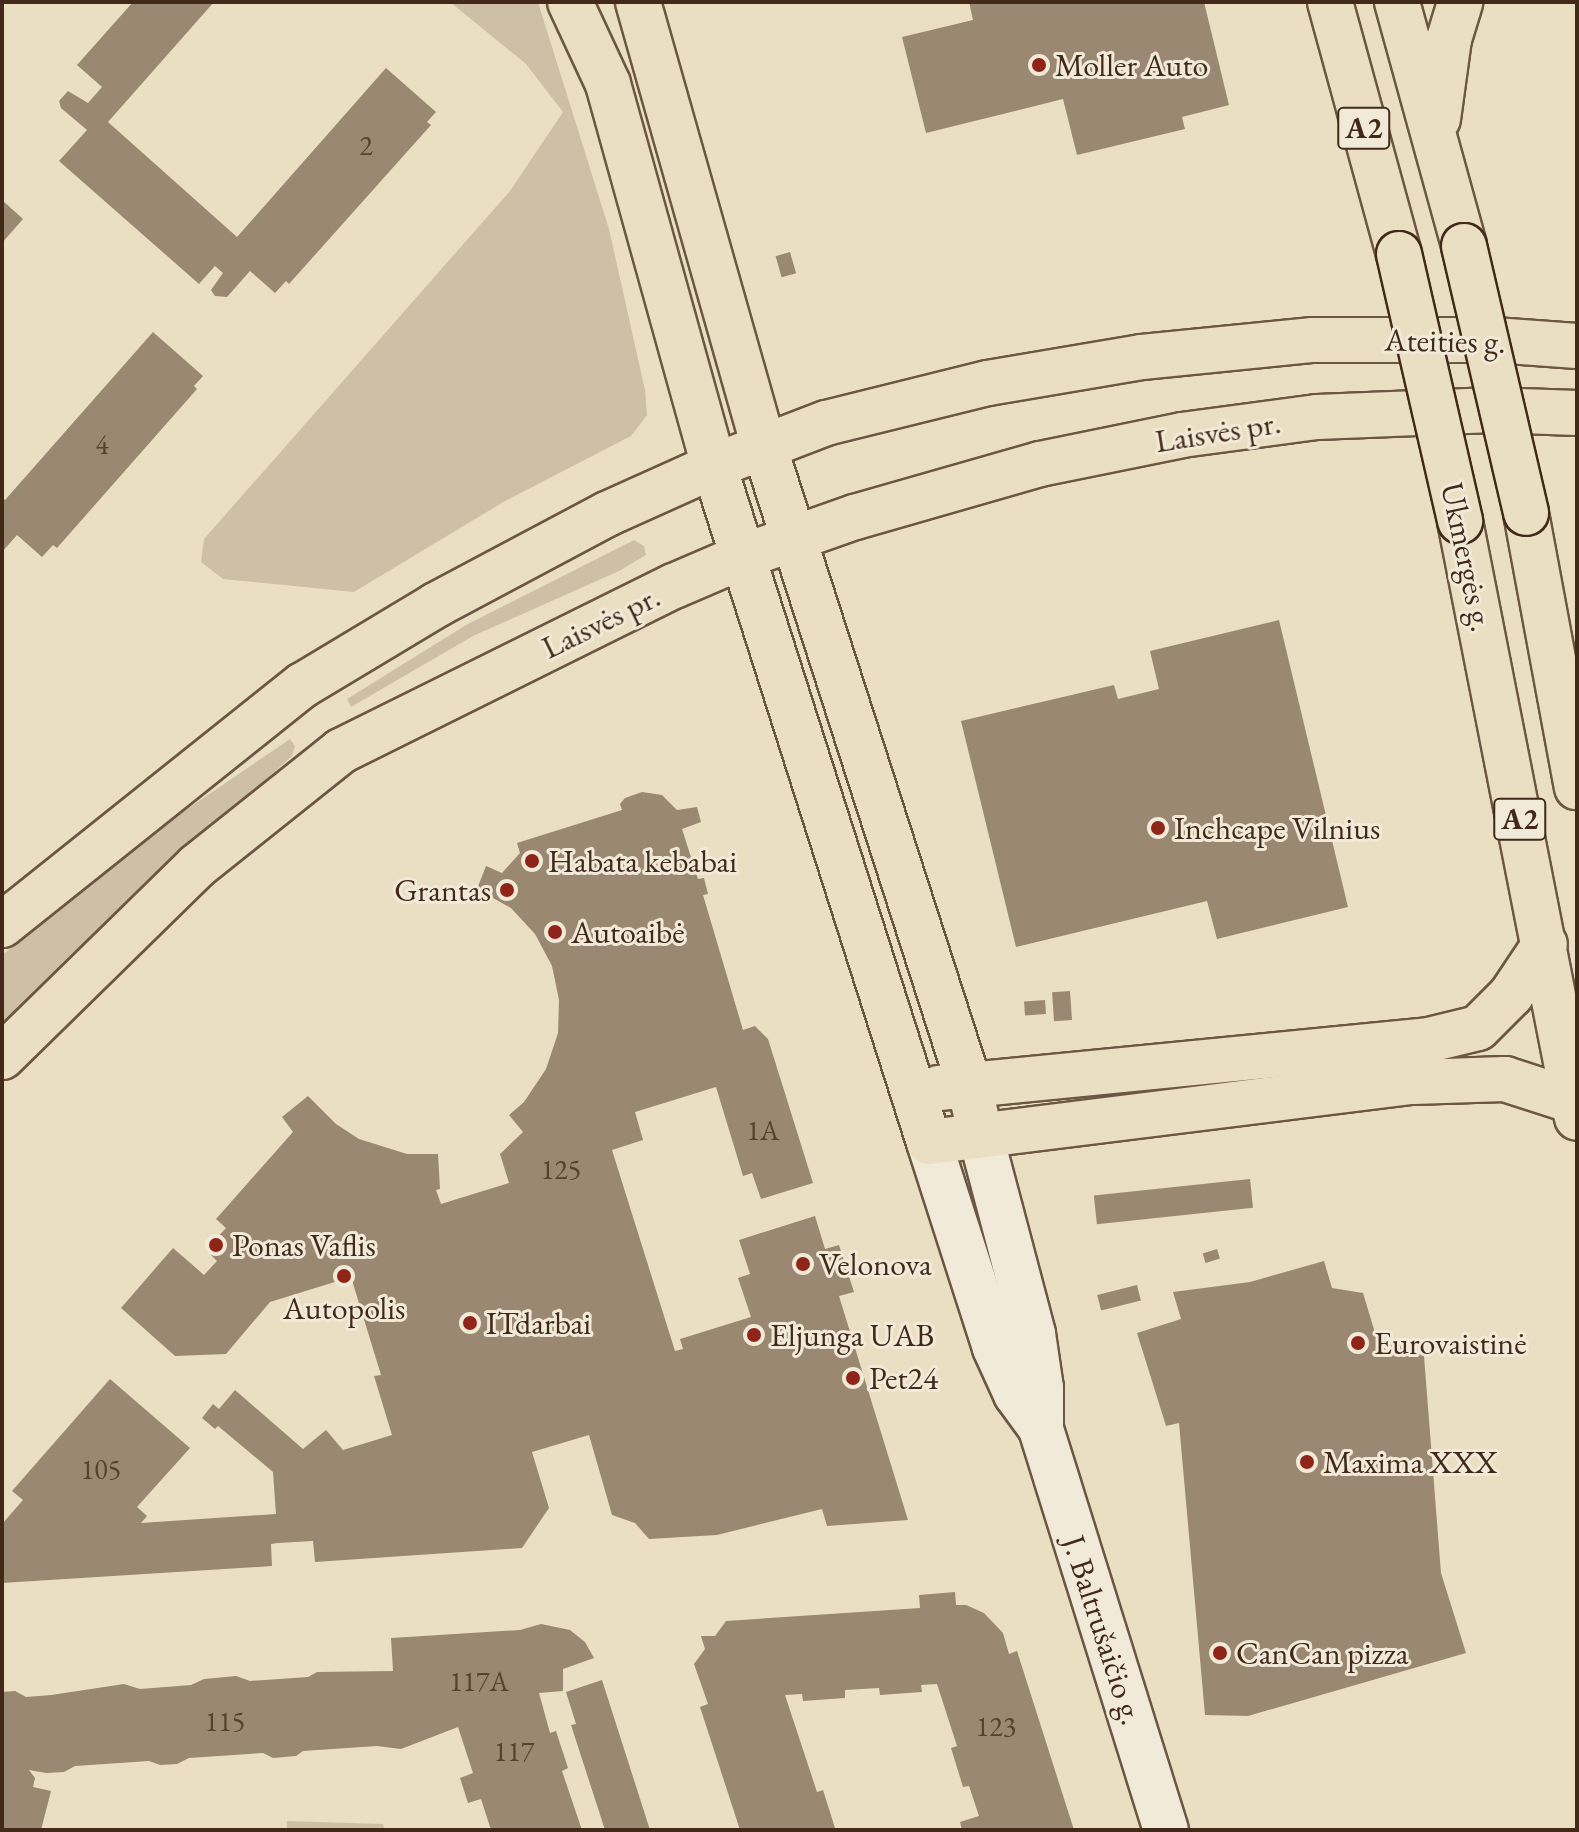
<!DOCTYPE html>
<html>
<head>
<meta charset="utf-8">
<style>
  body { margin:0 }
  #map { position:relative; width:1579px; height:1832px; overflow:hidden; background:#ebdfc3; font-family:"EB Garamond",serif }
  div>[style] { position:absolute }
  .green>* { inset:0; background:#cec0a6 }
  .building>* { inset:0; background:#9a8872; transform-origin:0 0 }
  .roads { filter:drop-shadow(2px 0 #6c5644) drop-shadow(-2px 0 #6c5644) drop-shadow(0 2px #6c5644) drop-shadow(0 -2px #6c5644) }
  .minor>* { height:44px; margin:-22px; padding:0 22px; transform-origin:22px; border-radius:22px; background:#f2ead8 }
  .major>* { height:44px; margin:-22px; padding:0 22px; transform-origin:22px; border-radius:22px; background:#ebdfc3 }
  .highway>* { height:44px; margin:-22px; padding:0 22px; transform-origin:22px; border-radius:22px; background:#ebdfc3 }
  .bridges { filter:drop-shadow(2px 0 #42291a) drop-shadow(-2px 0 #42291a) drop-shadow(0 2px #42291a) drop-shadow(0 -2px #42291a) }
  .highway-bridge>* { height:44px; margin:-22px; padding:0 22px; transform-origin:22px; border-radius:22px; background:#ebdfc3 }
  .dots>* { width:22px; height:22px; translate:-50% -50%; box-sizing:border-box; border:4px solid #f2ead8; border-radius:50% }
  span { translate:-50% -50%; white-space:nowrap; text-align:center; line-height:1.15; -webkit-text-stroke:6px #f2ead8; paint-order:stroke }
  .number-label { font-size:28px; color:#584130 }
  .number-label span { -webkit-text-stroke-width:0 }
  .shield-label span { padding:2px 6px; background:#f2ead8; border:2px solid; border-radius:6px; -webkit-text-stroke-width:0 }
  .shield-label { font-size:30px; color:#42291a; font-weight:700 }
  .poi-label { font-size:32px; color:#42291a }
  .left { translate:0 -50%; text-align:left }
  .right { translate:-100% -50%; text-align:right }
  .street-label { font-size:32px; color:#42291a }
  .frame { position:absolute; inset:0; border:4px solid #42291a; pointer-events:none }
</style>
</head>
<body>
<div id="map">
  <div class="green">
    <i style="clip-path:polygon(450px 2px,538px 2px,609px 229px,645px 390px,647px 415px,631px 436px,505px 501px,354px 592px,223px 579px,201px 562px,204px 539px,510px 191px,563px 112px,526px 64px)"></i>
    <i style="clip-path:polygon(634px 540px,644px 546px,646px 555px,619px 571px,473px 636px,351px 707px,347px 699px,466px 625px)"></i>
    <i style="clip-path:polygon(290px 739px,295px 746px,292px 756px,150px 884px,2px 1026px,2px 955px,174px 818px)"></i>
    <i style="clip-path:polygon(287px 1821px,383px 1824px,384px 1830px,287px 1830px)"></i>
  </div>
  <div class="building">
    <i style="clip-path:polygon(133px 2px,214px 2px,108px 122px,237px 237px,386px 68px,436px 112px,427px 122px,431px 125px,289px 284px,286px 281px,275px 293px,250px 271px,227px 297px,215px 296px,211px 290px,223px 273px,215px 266px,199px 284px,59px 161px,87px 130px,61px 108px,59px 101px,68px 91px,88px 103px,102px 87px,77px 65px)"></i>
    <i style="clip-path:polygon(969px 2px,1204px 2px,1229px 105px,1182px 117px,1185px 129px,1077px 155px,1063px 99px,926px 133px,902px 37px,973px 20px)"></i>
    <i style="clip-path:polygon(2px 200px,23px 219px,2px 243px)"></i>
    <i style="left:790px;top:252px;width:22px;height:15px;rotate:74deg"></i>
    <i style="clip-path:polygon(153px 332px,203px 376px,194px 386px,197px 389px,57px 548px,53px 545px,42px 557px,17px 535px,2px 552px,2px 498px,5px 500px)"></i>
    <i style="clip-path:polygon(1279px 620px,1348px 907px,1217px 939px,1207px 901px,1016px 947px,961px 721px,1114px 685px,1118px 699px,1159px 689px,1150px 651px)"></i>
    <i style="clip-path:polygon(642px 792px,662px 795px,677px 810px,697px 807px,701px 822px,682px 829px,698px 879px,704px 878px,708px 894px,703px 895px,743px 1030px,755px 1026px,768px 1039px,813px 1183px,761px 1199px,752px 1173px,743px 1176px,716px 1087px,635px 1112px,643px 1140px,612px 1150px,675px 1351px,683px 1349px,680px 1339px,751px 1317px,738px 1278px,750px 1274px,739px 1240px,815px 1216px,825px 1249px,839px 1245px,854px 1292px,839px 1296px,908px 1520px,827px 1526px,822px 1509px,717px 1535px,649px 1539px,635px 1523px,612px 1515px,589px 1435px,532px 1452px,549px 1508px,522px 1548px,315px 1562px,313px 1541px,278px 1543px,271px 1544px,272px 1566px,2px 1583px,2px 1524px,23px 1500px,12px 1491px,110px 1379px,190px 1448px,137px 1507px,147px 1516px,141px 1523px,276px 1514px,273px 1472px,218px 1426px,215px 1429px,202px 1418px,213px 1404px,219px 1409px,235px 1390px,303px 1449px,326px 1430px,343px 1450px,392px 1435px,374px 1376px,381px 1375px,351px 1277px,270px 1302px,226px 1354px,175px 1356px,121px 1308px,173px 1248px,204px 1275px,217px 1261px,210px 1254px,210px 1245px,226px 1228px,216px 1219px,293px 1132px,282px 1117px,308px 1096px,336px 1124px,359px 1139px,407px 1154px,438px 1154px,440px 1189px,436px 1190px,441px 1204px,509px 1183px,500px 1154px,523px 1132px,509px 1115px,524px 1102px,546px 1069px,558px 1033px,559px 1000px,552px 966px,535px 934px,511px 908px,477px 889px,486px 866px,502px 873px,520px 853px,517px 843px,622px 810px,620px 804px,625px 798px)"></i>
    <i style="left:1070px;top:991px;width:29px;height:18px;rotate:86deg"></i>
    <i style="left:1045px;top:1000px;width:14px;height:21px;rotate:86deg"></i>
    <i style="left:1250px;top:1179px;width:29px;height:157px;rotate:84deg"></i>
    <i style="left:1217px;top:1249px;width:10px;height:15px;rotate:73deg"></i>
    <i style="clip-path:polygon(1324px 1261px,1332px 1288px,1363px 1293px,1376px 1336px,1424px 1356px,1441px 1573px,1466px 1653px,1248px 1716px,1205px 1715px,1179px 1423px,1166px 1426px,1137px 1333px,1181px 1319px,1173px 1292px,1250px 1282px)"></i>
    <i style="left:1137px;top:1285px;width:16px;height:41px;rotate:76deg"></i>
    <i style="clip-path:polygon(955px 1592px,956px 1605px,966px 1605px,984px 1613px,1003px 1633px,1009px 1654px,1017px 1651px,1074px 1830px,962px 1830px,960px 1822px,979px 1816px,969px 1786px,963px 1787px,951px 1748px,957px 1746px,937px 1684px,921px 1685px,922px 1692px,880px 1695px,879px 1688px,845px 1690px,845px 1698px,803px 1701px,802px 1694px,785px 1695px,817px 1792px,823px 1790px,835px 1828px,740px 1830px,700px 1707px,708px 1704px,694px 1664px,705px 1649px,701px 1636px,715px 1636px,726px 1621px,920px 1608px,919px 1595px)"></i>
    <i style="clip-path:polygon(541px 1624px,570px 1630px,585px 1642px,594px 1658px,563px 1669px,563px 1691px,539px 1693px,550px 1733px,556px 1731px,568px 1768px,562px 1771px,582px 1830px,491px 1830px,481px 1799px,468px 1803px,460px 1778px,473px 1773px,458px 1727px,401px 1749px,377px 1746px,303px 1751px,296px 1756px,273px 1758px,263px 1753px,189px 1758px,177px 1764px,160px 1765px,149px 1761px,75px 1766px,64px 1772px,46px 1773px,29px 1770px,35px 1778px,33px 1787px,51px 1791px,41px 1830px,2px 1830px,2px 1692px,15px 1691px,26px 1697px,51px 1695px,124px 1684px,140px 1689px,191px 1685px,204px 1679px,236px 1676px,250px 1681px,308px 1677px,317px 1672px,393px 1671px,391px 1638px,520px 1630px)"></i>
    <i style="clip-path:polygon(602px 1680px,650px 1830px,605px 1830px,571px 1725px,576px 1724px,566px 1692px)"></i>
  </div>
  <div class="roads">
    <div class="minor">
      <i style="left:980px;top:1133px;width:208px;rotate:75.2deg"></i>
      <i style="left:1033px;top:1334px;width:55px;rotate:81.6deg"></i>
      <i style="left:1041px;top:1388px;width:41px;rotate:90deg"></i>
      <i style="left:1041px;top:1429px;width:420px;rotate:72.7deg"></i>
      <i style="left:929px;top:1142px;width:216px;rotate:72.2deg"></i>
      <i style="left:995px;top:1348px;width:51px;rotate:65.5deg"></i>
      <i style="left:1016px;top:1394px;width:41px;rotate:54deg"></i>
    </div>
    <div class="major">
      <i style="left:2px;top:925px;width:385px;rotate:-38.6deg"></i>
      <i style="left:303px;top:685px;width:155px;rotate:-31deg"></i>
      <i style="left:436px;top:605px;width:194px;rotate:-28deg"></i>
      <i style="left:607px;top:514px;width:117px;rotate:-24.2deg"></i>
      <i style="left:714px;top:466px;width:120px;rotate:-21deg"></i>
      <i style="left:826px;top:423px;width:167px;rotate:-13.9deg"></i>
      <i style="left:988px;top:383px;width:156px;rotate:-9.6deg"></i>
      <i style="left:1142px;top:357px;width:172px;rotate:-5.7deg"></i>
      <i style="left:1313px;top:340px;width:181px"></i>
      <i style="left:1494px;top:340px;width:83px;rotate:4.1deg"></i>
      <i style="left:2px;top:1057px;width:273px;rotate:-44.4deg"></i>
      <i style="left:197px;top:866px;width:184px;rotate:-38.6deg"></i>
      <i style="left:341px;top:751px;width:372px;rotate:-26.4deg"></i>
      <i style="left:674px;top:586px;width:76px;rotate:-23.2deg"></i>
      <i style="left:744px;top:556px;width:118px;rotate:-19.4deg"></i>
      <i style="left:855px;top:517px;width:192px;rotate:-16deg"></i>
      <i style="left:1040px;top:464px;width:145px;rotate:-11.5deg"></i>
      <i style="left:1182px;top:435px;width:136px;rotate:-7.6deg"></i>
      <i style="left:1317px;top:417px;width:176px;rotate:-2.3deg"></i>
      <i style="left:1493px;top:410px;width:84px;rotate:2deg"></i>
    </div>
    <div class="highway">
      <i style="left:570px;top:2px;width:90px;rotate:65.1deg"></i>
      <i style="left:608px;top:84px;width:396px;rotate:74.5deg"></i>
      <i style="left:714px;top:466px;width:709px;rotate:72.36deg"></i>
      <i style="left:929px;top:1142px;width:488px;rotate:-7.1deg"></i>
      <i style="left:1413px;top:1082px;width:92px;rotate:-1.9deg"></i>
      <i style="left:1505px;top:1079px;width:71px;rotate:17.9deg"></i>
      <i style="left:638px;top:2px;width:462px;rotate:74.2deg"></i>
      <i style="left:764px;top:446px;width:670px;rotate:72.19deg"></i>
      <i style="left:969px;top:1084px;width:50px;rotate:77.3deg"></i>
      <i style="left:1330px;top:2px;width:261px;rotate:74.7deg"></i>
      <i style="left:1397px;top:2px;width:253px;rotate:74.6deg"></i>
      <i style="left:1438px;top:119px;width:81px;rotate:-82.2deg"></i>
      <i style="left:1449px;top:39px;width:39px;rotate:-73deg"></i>
      <i style="left:1526px;top:513px;width:279px;rotate:79.5deg"></i>
      <i style="left:1460px;top:521px;width:608px;rotate:78.91deg"></i>
      <i style="left:939px;top:1088px;width:492px;rotate:-5.6deg"></i>
      <i style="left:1429px;top:1040px;width:50px;rotate:-13.8deg"></i>
      <i style="left:1478px;top:1028px;width:47px;rotate:-45deg"></i>
      <i style="left:1511px;top:995px;width:61px;rotate:-56.3deg"></i>
    </div>
  </div>
  <div class="bridges">
    <div class="highway-bridge">
      <i style="left:1464px;top:246px;width:274px;rotate:76.9deg"></i>
      <i style="left:1399px;top:254px;width:274px;rotate:77.1deg"></i>
    </div>
  </div>
  <div class="dots">
    <i style="left:1039px;top:65px;background:#8f2418"></i>
    <i style="left:1158px;top:828px;background:#8f2418"></i>
    <i style="left:532px;top:861px;background:#8f2418"></i>
    <i style="left:507px;top:890px;background:#8f2418"></i>
    <i style="left:555px;top:932px;background:#8f2418"></i>
    <i style="left:216px;top:1245px;background:#8f2418"></i>
    <i style="left:803px;top:1264px;background:#8f2418"></i>
    <i style="left:344px;top:1276px;background:#8f2418"></i>
    <i style="left:470px;top:1323px;background:#8f2418"></i>
    <i style="left:754px;top:1335px;background:#8f2418"></i>
    <i style="left:1358px;top:1343px;background:#8f2418"></i>
    <i style="left:853px;top:1378px;background:#8f2418"></i>
    <i style="left:1307px;top:1462px;background:#8f2418"></i>
    <i style="left:1220px;top:1653px;background:#8f2418"></i>
  </div>
  <div class="number-label">
    <span style="left:366px;top:145px">2</span>
    <span style="left:102px;top:444px">4</span>
    <span style="left:763px;top:1130px">1A</span>
    <span style="left:561px;top:1169px">125</span>
    <span style="left:101px;top:1469px">105</span>
    <span style="left:479px;top:1681px">117A</span>
    <span style="left:225px;top:1721px">115</span>
    <span style="left:996px;top:1726px">123</span>
    <span style="left:514px;top:1751px">117</span>
  </div>
  <div class="shield-label">
    <span style="left:1364px;top:128px">A2</span>
    <span style="left:1520px;top:819px">A2</span>
  </div>
  <div class="poi-label">
    <span class="left" style="left:1055px;top:65px">Moller Auto</span>
    <span class="left" style="left:1174px;top:828px">Inchcape Vilnius</span>
    <span class="left" style="left:548px;top:861px">Habata kebabai</span>
    <span class="right" style="left:491px;top:890px">Grantas</span>
    <span class="left" style="left:571px;top:932px">Autoaibė</span>
    <span class="left" style="left:232px;top:1245px">Ponas Vaflis</span>
    <span class="left" style="left:819px;top:1264px">Velonova</span>
    <span style="left:344px;top:1308px">Autopolis</span>
    <span class="left" style="left:486px;top:1323px">ITdarbai</span>
    <span class="left" style="left:770px;top:1335px">Eljunga UAB</span>
    <span class="left" style="left:1374px;top:1343px">Eurovaistinė</span>
    <span class="left" style="left:869px;top:1378px">Pet24</span>
    <span class="left" style="left:1323px;top:1462px">Maxima XXX</span>
    <span class="left" style="left:1236px;top:1653px">CanCan pizza</span>
  </div>
  <div class="street-label">
    <span style="left:1445px;top:341px;rotate:1deg">Ateities g.</span>
    <span style="left:1218px;top:432px;rotate:-9deg">Laisvės pr.</span>
    <span style="left:1467px;top:557px;rotate:78deg">Ukmergės g.</span>
    <span style="left:601px;top:622px;rotate:-26deg">Laisvės pr.</span>
    <span style="left:1103px;top:1630px;rotate:72deg">J. Baltrušaičio g.</span>
  </div>
  <div class="frame"></div>
</div>
</body>
</html>
